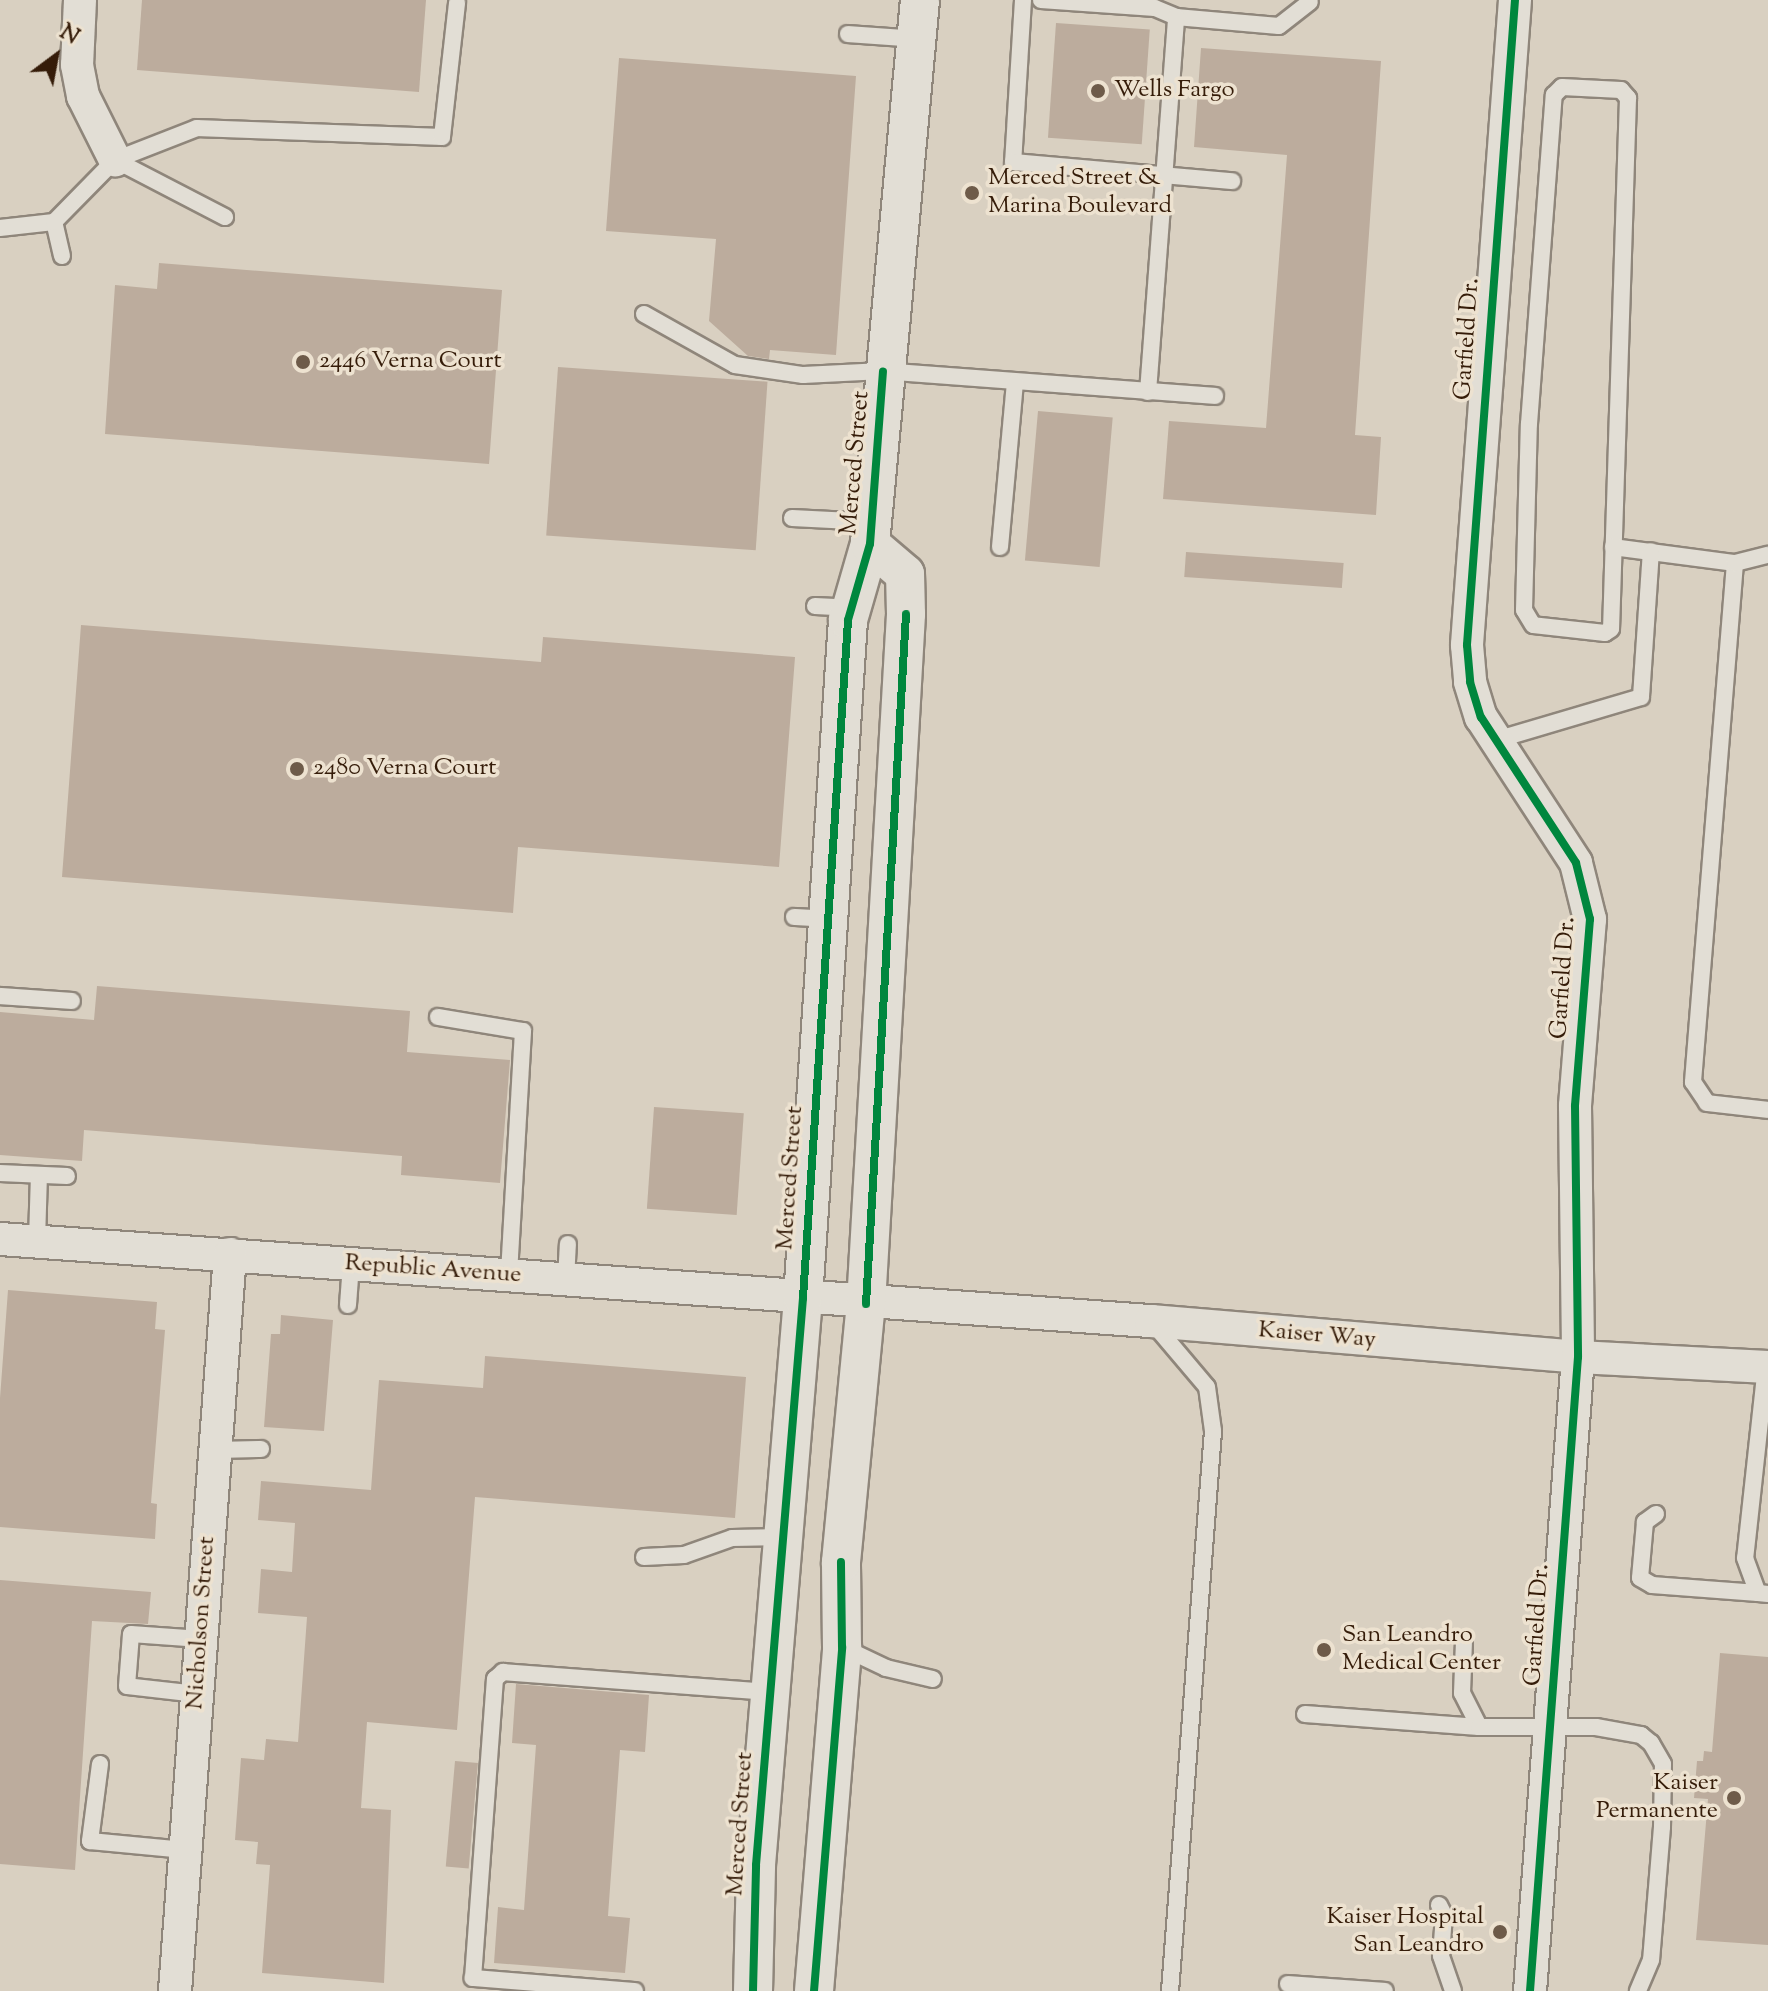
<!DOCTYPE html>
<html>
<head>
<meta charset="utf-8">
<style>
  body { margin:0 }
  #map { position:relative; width:1768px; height:1991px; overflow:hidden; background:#d9d0c1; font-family:"Sorts Mill Goudy",serif }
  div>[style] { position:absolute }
  .building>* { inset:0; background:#bcac9d; transform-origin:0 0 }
  .roads { filter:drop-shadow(2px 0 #8f867b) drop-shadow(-2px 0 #8f867b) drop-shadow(0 2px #8f867b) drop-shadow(0 -2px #8f867b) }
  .service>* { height:16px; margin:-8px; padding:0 8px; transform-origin:8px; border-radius:8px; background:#e2ded5 }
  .minor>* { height:32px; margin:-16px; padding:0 16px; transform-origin:16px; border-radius:16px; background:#e2ded5 }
  .tertiary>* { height:38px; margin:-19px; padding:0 19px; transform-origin:19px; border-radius:19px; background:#e2ded5 }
  .cycleway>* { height:8px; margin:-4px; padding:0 4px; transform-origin:4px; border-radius:4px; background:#00873e }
  .dots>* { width:22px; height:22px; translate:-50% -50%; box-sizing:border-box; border:4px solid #ede2d0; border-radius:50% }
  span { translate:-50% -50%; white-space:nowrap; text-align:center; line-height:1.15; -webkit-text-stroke:7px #ede2d0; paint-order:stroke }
  .poi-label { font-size:24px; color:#351c09 }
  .left { translate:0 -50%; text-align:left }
  .right { translate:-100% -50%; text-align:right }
  .street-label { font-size:24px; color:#351c09 }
  .north { position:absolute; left:16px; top:16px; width:80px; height:80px; -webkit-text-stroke:6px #ede2d0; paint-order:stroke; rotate:32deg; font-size:22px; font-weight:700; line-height:32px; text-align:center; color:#351c09 }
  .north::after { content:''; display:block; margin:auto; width:28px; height:36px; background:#351c09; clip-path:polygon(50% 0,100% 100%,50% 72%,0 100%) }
</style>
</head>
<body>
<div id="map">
  <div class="building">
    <i style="clip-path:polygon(142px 0,426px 0,419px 92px,137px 70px)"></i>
    <i style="left:1056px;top:23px;width:94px;height:115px;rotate:4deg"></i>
    <i style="clip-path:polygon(1201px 48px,1381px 61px,1355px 435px,1381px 437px,1376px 515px,1163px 499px,1169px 421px,1266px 428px,1287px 155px,1194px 147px)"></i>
    <i style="clip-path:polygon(619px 58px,856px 76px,836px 355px,770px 350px,769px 359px,748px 356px,709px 321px,716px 239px,606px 231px)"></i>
    <i style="clip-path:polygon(159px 263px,502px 290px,489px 464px,105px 434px,115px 285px,157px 289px)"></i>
    <i style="left:558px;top:367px;width:210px;height:169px;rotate:4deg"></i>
    <i style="left:1038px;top:411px;width:75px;height:150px;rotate:5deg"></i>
    <i style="left:1186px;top:552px;width:158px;height:25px;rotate:4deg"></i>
    <i style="clip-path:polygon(81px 625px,541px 662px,543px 637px,795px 657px,779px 867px,518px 847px,513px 913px,62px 877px)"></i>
    <i style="clip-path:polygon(97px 986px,410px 1011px,407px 1052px,510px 1060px,500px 1183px,401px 1175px,402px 1156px,84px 1130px,82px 1161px,0 1155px,0 1012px,94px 1020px)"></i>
    <i style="left:654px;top:1107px;width:90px;height:102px;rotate:4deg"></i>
    <i style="clip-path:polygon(8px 1290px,157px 1302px,155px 1329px,165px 1330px,151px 1503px,157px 1504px,155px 1539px,0 1527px,0 1398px)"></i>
    <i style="clip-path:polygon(281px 1315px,333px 1320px,324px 1431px,264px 1427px,271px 1334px,280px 1334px)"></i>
    <i style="clip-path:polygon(485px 1356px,746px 1377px,735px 1518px,475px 1497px,457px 1730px,367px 1722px,361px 1808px,391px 1810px,384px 1983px,262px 1973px,270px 1865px,256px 1864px,258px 1842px,235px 1840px,241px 1758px,264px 1760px,266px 1739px,298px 1742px,307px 1617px,258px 1613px,261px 1569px,292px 1572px,295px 1523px,258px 1520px,261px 1481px,371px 1490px,379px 1380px,483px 1388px)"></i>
    <i style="clip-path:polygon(0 1580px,151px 1592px,148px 1624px,92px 1621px,75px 1870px,0 1864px)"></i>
    <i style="clip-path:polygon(1720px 1653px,1768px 1657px,1768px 1945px,1696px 1940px,1708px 1799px,1694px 1798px,1697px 1761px,1703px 1761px,1704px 1751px,1712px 1752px)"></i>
    <i style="clip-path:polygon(516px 1684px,649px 1695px,645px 1752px,620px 1750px,608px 1916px,630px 1918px,625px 1973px,494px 1963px,498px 1907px,524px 1910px,536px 1745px,512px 1743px)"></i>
    <i style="left:455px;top:1761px;width:23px;height:106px;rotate:5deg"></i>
  </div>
  <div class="roads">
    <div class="service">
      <i style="left:1023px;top:0;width:162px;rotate:93.5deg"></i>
      <i style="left:1013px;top:162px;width:220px;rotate:5deg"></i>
      <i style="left:1041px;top:0;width:114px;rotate:4deg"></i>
      <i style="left:1155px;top:8px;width:23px;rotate:23deg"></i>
      <i style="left:1176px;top:17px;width:103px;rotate:5deg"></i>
      <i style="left:1279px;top:26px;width:39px;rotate:-38deg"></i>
      <i style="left:848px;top:34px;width:69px;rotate:4.1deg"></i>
      <i style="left:1562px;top:87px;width:59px;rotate:2.9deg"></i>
      <i style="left:1621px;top:90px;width:11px;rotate:49deg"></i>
      <i style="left:1628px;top:98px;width:531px;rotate:91.83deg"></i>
      <i style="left:1611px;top:629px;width:7px;rotate:146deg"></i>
      <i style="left:1605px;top:633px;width:72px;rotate:-173.7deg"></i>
      <i style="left:1533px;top:625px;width:17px;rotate:-121deg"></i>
      <i style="left:1524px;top:610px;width:186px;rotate:-88.5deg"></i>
      <i style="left:1529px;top:424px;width:330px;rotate:-85.7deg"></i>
      <i style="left:1554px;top:95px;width:11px;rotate:-45deg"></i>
      <i style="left:115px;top:160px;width:124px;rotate:27.4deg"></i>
      <i style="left:0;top:228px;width:54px;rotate:-6.3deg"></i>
      <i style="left:62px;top:256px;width:35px;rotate:-103deg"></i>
      <i style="left:54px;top:222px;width:87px;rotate:-45.5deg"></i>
      <i style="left:115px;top:160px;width:88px;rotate:-21.3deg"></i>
      <i style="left:197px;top:128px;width:245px;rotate:2.1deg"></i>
      <i style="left:442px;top:137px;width:135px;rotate:-83.6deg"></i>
      <i style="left:644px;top:314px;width:104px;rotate:29.3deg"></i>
      <i style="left:735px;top:365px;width:69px;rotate:8.4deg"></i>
      <i style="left:803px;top:375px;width:80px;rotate:-2.9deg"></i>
      <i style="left:883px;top:371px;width:333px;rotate:4.3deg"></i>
      <i style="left:1148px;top:392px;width:376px;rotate:-85.7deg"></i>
      <i style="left:792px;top:518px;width:79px;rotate:2.9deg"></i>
      <i style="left:1000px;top:547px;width:165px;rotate:-84.8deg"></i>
      <i style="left:1613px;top:547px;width:123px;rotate:7.5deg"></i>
      <i style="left:1735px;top:563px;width:521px;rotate:94.63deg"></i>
      <i style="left:1693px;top:1082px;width:25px;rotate:56deg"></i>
      <i style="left:1707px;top:1103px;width:61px;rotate:6.5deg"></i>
      <i style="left:1735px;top:563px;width:34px;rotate:-14deg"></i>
      <i style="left:815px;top:606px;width:35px;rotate:3deg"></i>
      <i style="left:1496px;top:740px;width:151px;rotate:-16.5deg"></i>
      <i style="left:1641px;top:697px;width:146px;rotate:-86.1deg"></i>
      <i style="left:794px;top:917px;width:34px;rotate:3deg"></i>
      <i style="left:0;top:996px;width:72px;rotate:4deg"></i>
      <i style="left:438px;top:1017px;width:86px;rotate:9.4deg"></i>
      <i style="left:523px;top:1031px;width:245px;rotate:93.3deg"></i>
      <i style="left:0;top:1173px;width:67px;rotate:2.6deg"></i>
      <i style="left:37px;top:1241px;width:66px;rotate:-88.3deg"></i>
      <i style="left:566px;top:1280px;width:36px;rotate:-87deg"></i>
      <i style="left:348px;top:1305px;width:41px;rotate:-85.8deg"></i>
      <i style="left:1152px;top:1322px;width:85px;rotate:49.8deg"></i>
      <i style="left:1207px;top:1387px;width:44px;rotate:82.2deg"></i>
      <i style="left:1213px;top:1431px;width:562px;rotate:94.39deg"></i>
      <i style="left:1766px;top:1366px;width:193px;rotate:96.2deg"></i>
      <i style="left:1745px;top:1558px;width:37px;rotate:70deg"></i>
      <i style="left:1758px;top:1593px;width:10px;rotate:6deg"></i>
      <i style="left:214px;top:1450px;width:47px;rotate:-1.2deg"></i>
      <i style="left:1656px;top:1514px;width:14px;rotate:144deg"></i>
      <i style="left:1645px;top:1522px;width:56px;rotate:95.1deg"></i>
      <i style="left:1640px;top:1578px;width:14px;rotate:30deg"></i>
      <i style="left:1652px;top:1585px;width:106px;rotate:4.3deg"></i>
      <i style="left:644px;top:1557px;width:40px;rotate:-2.9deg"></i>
      <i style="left:684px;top:1555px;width:51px;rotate:-19.5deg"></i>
      <i style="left:732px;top:1538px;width:52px;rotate:-1.1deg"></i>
      <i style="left:1464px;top:1641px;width:52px;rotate:92.2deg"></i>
      <i style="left:1462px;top:1693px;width:38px;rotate:63deg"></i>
      <i style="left:842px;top:1647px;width:49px;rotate:25.5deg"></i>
      <i style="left:886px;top:1668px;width:48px;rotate:13.2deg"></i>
      <i style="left:197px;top:1694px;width:70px;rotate:-173.5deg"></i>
      <i style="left:127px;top:1686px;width:52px;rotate:-85.6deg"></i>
      <i style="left:131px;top:1634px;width:70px;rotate:4.1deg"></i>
      <i style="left:1305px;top:1714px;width:174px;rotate:4.3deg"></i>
      <i style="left:1479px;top:1727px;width:117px"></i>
      <i style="left:1596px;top:1727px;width:46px;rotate:10.1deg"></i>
      <i style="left:1641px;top:1735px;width:13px;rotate:39deg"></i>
      <i style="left:1651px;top:1743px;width:24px;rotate:60deg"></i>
      <i style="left:1663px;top:1764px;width:63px;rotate:90.9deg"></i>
      <i style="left:1662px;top:1827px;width:133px;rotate:94.7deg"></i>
      <i style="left:1651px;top:1960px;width:34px;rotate:113deg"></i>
      <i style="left:100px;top:1764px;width:78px;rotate:97.4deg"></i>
      <i style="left:90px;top:1841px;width:95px;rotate:5.4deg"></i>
      <i style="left:1439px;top:1905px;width:11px;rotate:63deg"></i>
      <i style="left:1444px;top:1915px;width:41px;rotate:94.2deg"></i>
      <i style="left:1441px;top:1956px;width:37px;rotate:71deg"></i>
      <i style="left:1288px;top:1984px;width:97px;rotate:4.1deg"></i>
      <i style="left:635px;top:1991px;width:163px;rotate:-175.4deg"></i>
      <i style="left:473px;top:1978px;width:300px;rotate:-85.8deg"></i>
      <i style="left:495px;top:1679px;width:11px;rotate:-41deg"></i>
      <i style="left:503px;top:1672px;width:269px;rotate:4.3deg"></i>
    </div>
    <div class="minor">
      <i style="left:80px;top:0;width:65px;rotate:92.6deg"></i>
      <i style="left:77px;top:65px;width:32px;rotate:79deg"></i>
      <i style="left:83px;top:96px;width:72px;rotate:63.4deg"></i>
      <i style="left:1515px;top:0;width:647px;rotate:94.26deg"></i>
      <i style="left:1467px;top:645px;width:37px;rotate:85deg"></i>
      <i style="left:1470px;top:682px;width:37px;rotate:73deg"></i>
      <i style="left:1481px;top:717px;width:174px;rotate:56.9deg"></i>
      <i style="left:1576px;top:863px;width:58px;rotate:76deg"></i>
      <i style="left:1590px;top:919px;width:188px;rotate:94.6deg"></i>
      <i style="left:1575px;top:1106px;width:251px;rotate:89.3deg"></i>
      <i style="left:1578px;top:1357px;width:636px;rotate:94.33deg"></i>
      <i style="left:0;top:1239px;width:1154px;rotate:4.08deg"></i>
      <i style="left:1151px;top:1321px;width:429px;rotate:4.8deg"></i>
      <i style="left:1578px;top:1357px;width:190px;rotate:3deg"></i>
      <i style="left:175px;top:1991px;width:739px;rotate:-85.73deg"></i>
    </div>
    <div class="tertiary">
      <i style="left:753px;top:1991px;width:126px;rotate:-88.6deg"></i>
      <i style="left:756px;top:1865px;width:569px;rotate:-85.26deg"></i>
      <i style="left:803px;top:1298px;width:679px;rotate:-86.2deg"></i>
      <i style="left:848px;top:620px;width:79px;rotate:-73.9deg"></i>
      <i style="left:870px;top:544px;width:546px;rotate:-84.75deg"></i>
      <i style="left:814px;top:1991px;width:345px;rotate:-85.3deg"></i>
      <i style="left:842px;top:1647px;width:85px;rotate:-90.7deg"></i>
      <i style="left:841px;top:1562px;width:259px;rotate:-84.5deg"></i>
      <i style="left:866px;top:1304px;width:691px;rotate:-86.68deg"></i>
      <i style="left:906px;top:614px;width:40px;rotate:-91.4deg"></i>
      <i style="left:905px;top:574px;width:46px;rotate:-139.4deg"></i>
    </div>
  </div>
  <div class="cycleway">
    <i style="left:1515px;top:0;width:647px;rotate:94.26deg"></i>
    <i style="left:1467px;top:645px;width:37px;rotate:85deg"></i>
    <i style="left:1470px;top:682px;width:37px;rotate:73deg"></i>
    <i style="left:1481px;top:717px;width:174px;rotate:56.9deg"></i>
    <i style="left:1576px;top:863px;width:58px;rotate:76deg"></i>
    <i style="left:1590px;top:919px;width:188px;rotate:94.6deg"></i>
    <i style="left:1575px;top:1106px;width:251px;rotate:89.3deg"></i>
    <i style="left:1578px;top:1357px;width:636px;rotate:94.33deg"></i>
    <i style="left:866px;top:1304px;width:691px;rotate:-86.68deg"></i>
    <i style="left:753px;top:1991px;width:126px;rotate:-88.6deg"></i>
    <i style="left:756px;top:1865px;width:569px;rotate:-85.26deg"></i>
    <i style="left:803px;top:1298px;width:679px;rotate:-86.2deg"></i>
    <i style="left:848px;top:620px;width:79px;rotate:-73.9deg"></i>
    <i style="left:870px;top:544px;width:173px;rotate:-85.7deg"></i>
    <i style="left:814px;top:1991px;width:345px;rotate:-85.3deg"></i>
    <i style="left:842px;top:1647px;width:85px;rotate:-90.7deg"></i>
  </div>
  <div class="dots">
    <i style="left:1098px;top:91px;background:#6e5b49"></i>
    <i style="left:972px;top:193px;background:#6e5b49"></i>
    <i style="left:303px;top:362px;background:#6e5b49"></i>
    <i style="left:297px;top:769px;background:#6e5b49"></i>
    <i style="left:1324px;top:1650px;background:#6e5b49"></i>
    <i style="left:1734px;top:1798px;background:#6e5b49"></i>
    <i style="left:1500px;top:1932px;background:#6e5b49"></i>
  </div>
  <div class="poi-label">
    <span class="left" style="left:1114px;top:91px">Wells Fargo</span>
    <span class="left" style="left:988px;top:193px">Merced Street &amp;<br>Marina Boulevard</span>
    <span class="left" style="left:319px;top:362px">2446 Verna Court</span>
    <span class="left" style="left:313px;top:769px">2480 Verna Court</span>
    <span class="left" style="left:1342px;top:1650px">San Leandro<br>Medical Center</span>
    <span class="right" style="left:1718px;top:1798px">Kaiser<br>Permanente</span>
    <span class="right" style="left:1484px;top:1932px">Kaiser Hospital<br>San Leandro</span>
  </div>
  <div class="street-label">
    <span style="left:1468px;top:339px;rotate:-86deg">Garfield Dr.</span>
    <span style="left:856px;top:463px;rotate:-85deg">Merced Street</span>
    <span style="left:1564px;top:978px;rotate:-86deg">Garfield Dr.</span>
    <span style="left:791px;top:1178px;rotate:-86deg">Merced Street</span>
    <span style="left:433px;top:1270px;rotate:4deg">Republic Avenue</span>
    <span style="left:1317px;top:1336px;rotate:5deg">Kaiser Way</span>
    <span style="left:202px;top:1623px;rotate:-86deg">Nicholson Street</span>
    <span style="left:1538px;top:1625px;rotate:-86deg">Garfield Dr.</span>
    <span style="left:741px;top:1824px;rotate:-86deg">Merced Street</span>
  </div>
  <div class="north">N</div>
</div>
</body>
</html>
